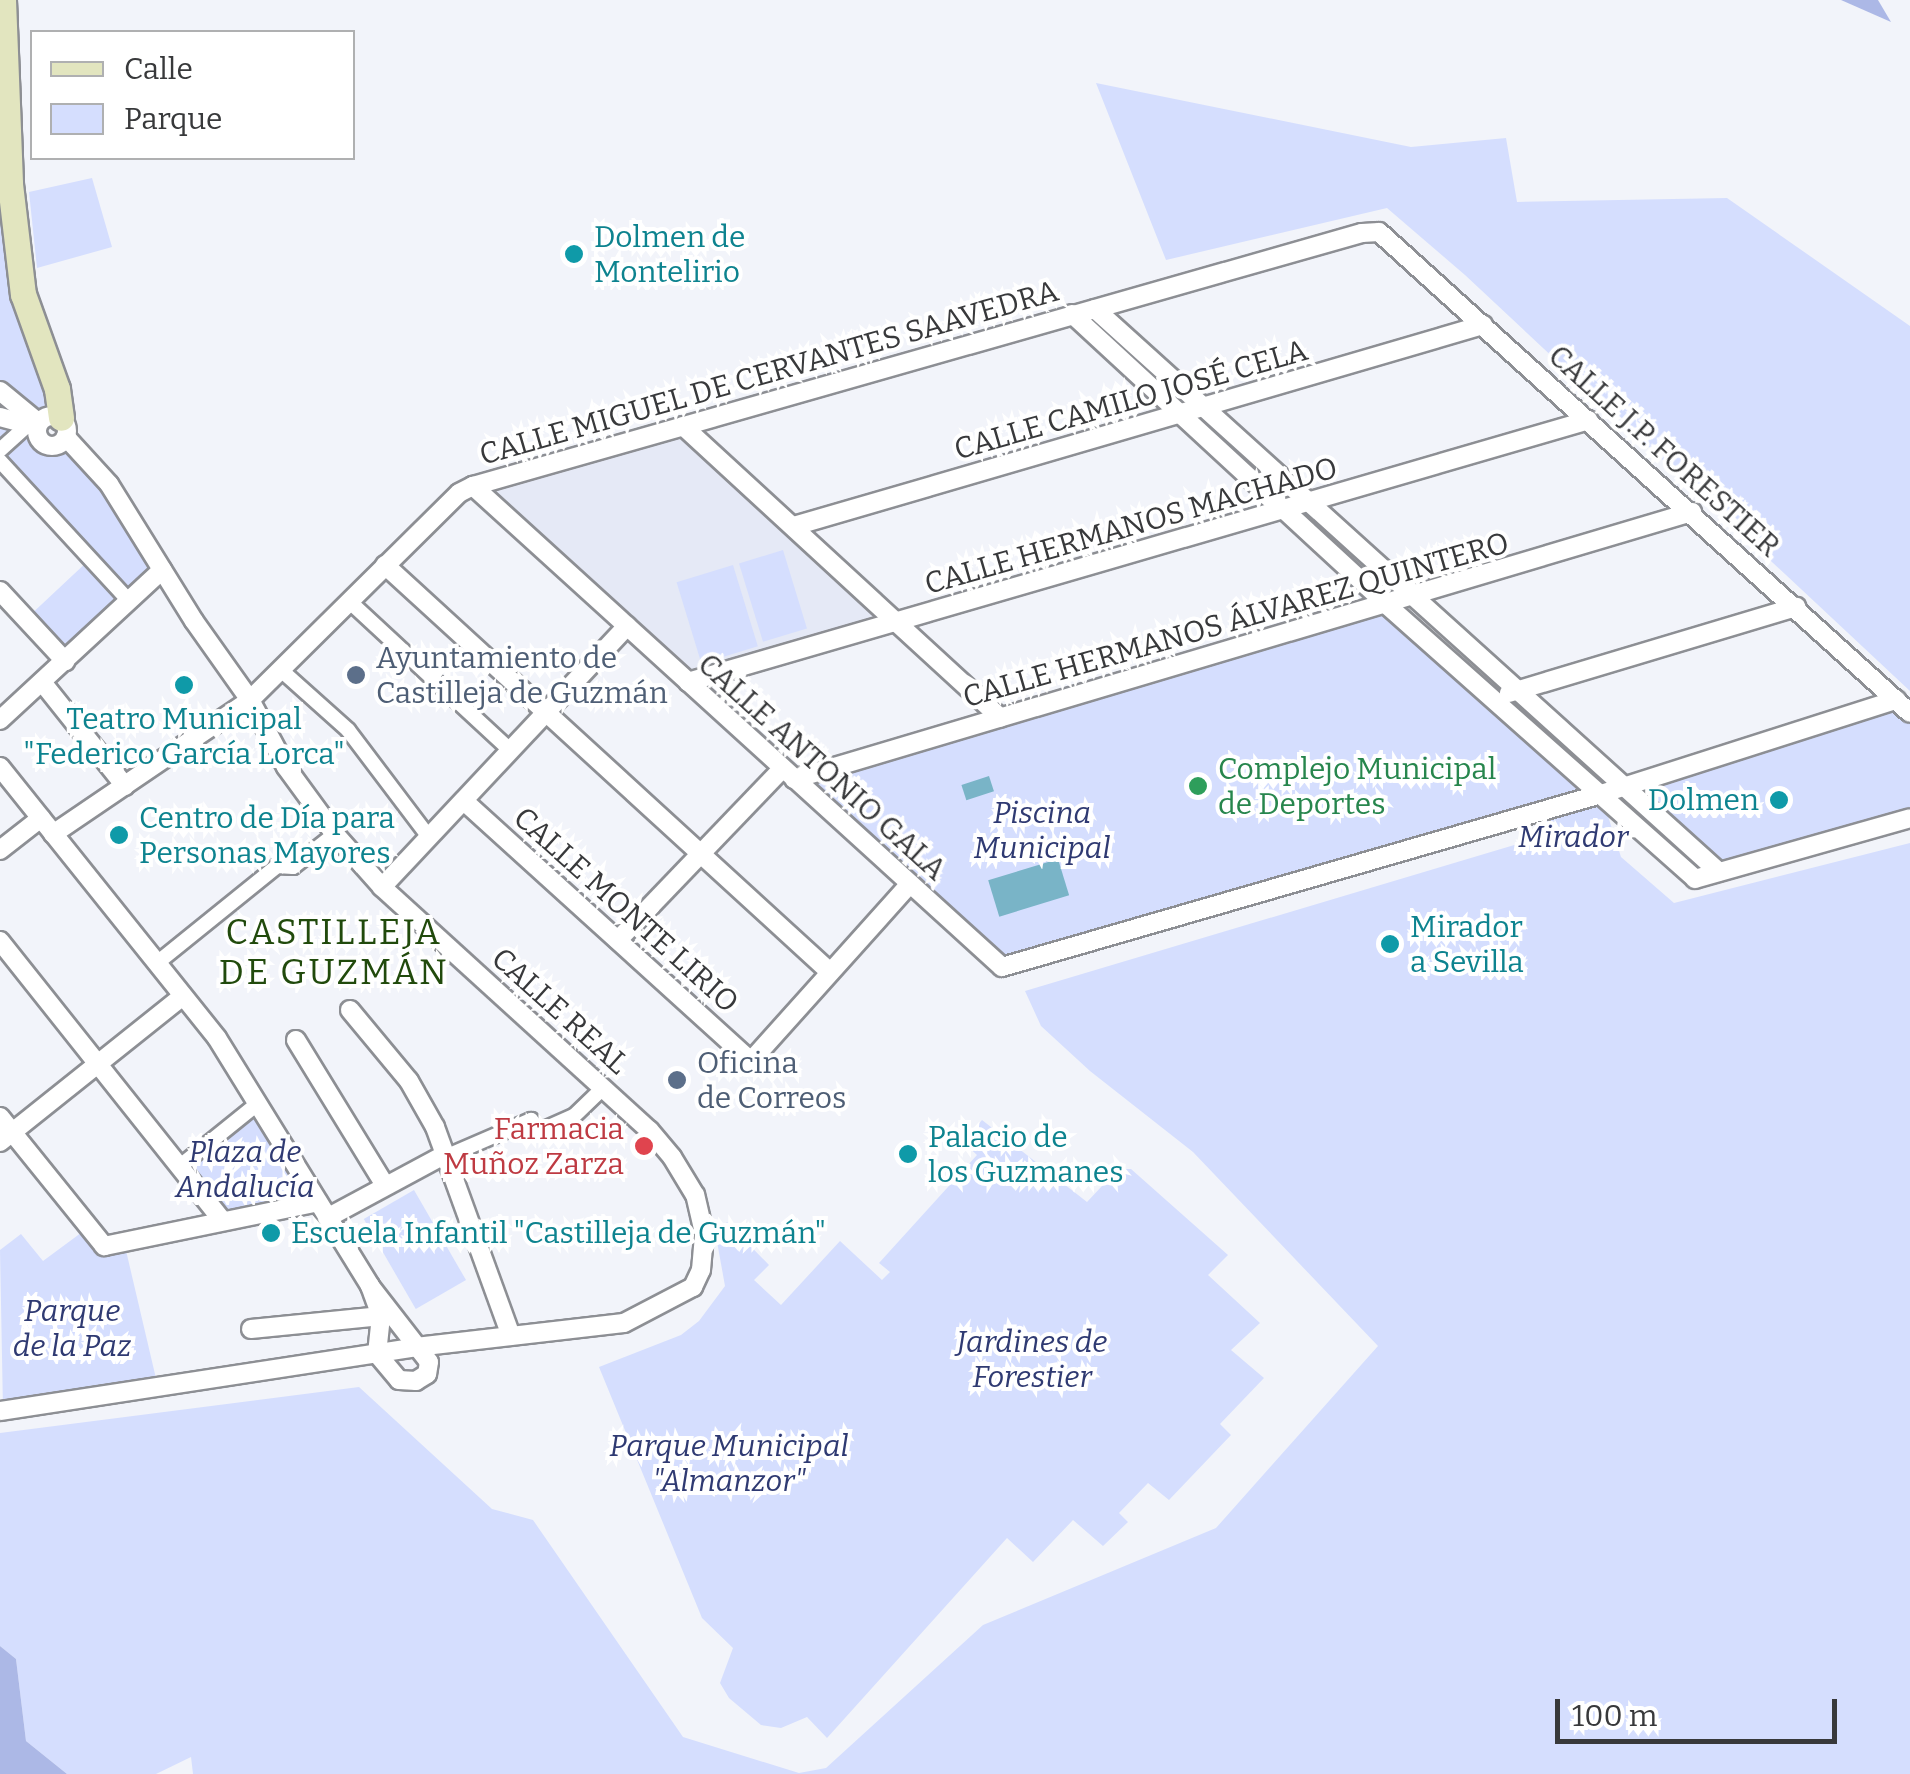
<!DOCTYPE html>
<html>
<head>
<meta charset="utf-8">
<style>
  body { margin:0 }
  #map { position:relative; width:1910px; height:1774px; overflow:hidden; background:#f2f4fa; font-family:Bitter,serif }
  div>[style] { position:absolute }
  .built>* { inset:0; background:#e5e9f6 }
  .green>* { inset:0; background:#d5defe; transform-origin:0 0 }
  .forest>* { inset:0; background:#acb8e6 }
  .water>* { inset:0; background:#79b4c7; transform-origin:0 0 }
  .roads { filter:drop-shadow(2px 0 #8d8f94) drop-shadow(-2px 0 #8d8f94) drop-shadow(0 2px #8d8f94) drop-shadow(0 -2px #8d8f94) }
  .pedestrian>* { height:14px; margin:-7px; padding:0 7px; transform-origin:7px; border-radius:7px; background:#fff }
  .minor>* { height:18px; margin:-9px; padding:0 9px; transform-origin:9px; border-radius:9px; background:#fff }
  .minor>.ring { margin:-9px; padding:0; box-sizing:content-box; background:none; border:18px solid #fff; border-radius:50% }
  .secondary>* { height:25px; margin:-12.5px; padding:0 12.5px; transform-origin:12.5px; border-radius:12.5px; background:#e2e5bf }
  .dots>* { width:28px; height:28px; translate:-50% -50%; box-sizing:border-box; border:5px solid #fff; border-radius:50% }
  span { translate:-50% -50%; white-space:nowrap; text-align:center; line-height:1.15; -webkit-text-stroke:8px #fff; paint-order:stroke }
  .culture-label { font-size:30px; color:#0d838f }
  .left { translate:0 -50%; text-align:left }
  .right { translate:-100% -50%; text-align:right }
  .street-label { font-size:30px; color:#38393b }
  .service-label { font-size:30px; color:#4e5e75 }
  .leisure-label { font-size:30px; color:#27864d }
  .park-label { font-size:30px; color:#2f3a72; font-style:italic }
  .health-label { font-size:30px; color:#be3a42 }
  .quarter-label { font-size:35px; color:#214a0c; letter-spacing:2.5px }
  .legend { position:absolute; left:30px; top:30px; width:325px; height:130px; box-sizing:border-box; background:#fff; border:2px solid #afb0b1; margin:0; padding:12px 18px; list-style:none; font-size:30px; color:#38393b }
  .legend li { display:flex; align-items:center; gap:20px; height:50px }
  .legend b { width:50px; border:2px solid #afb0b1 }
  .scale { position:absolute; left:1555px; top:1699px; width:282px; height:45px; box-sizing:border-box; border:5px solid #38393b; border-top:0; padding-left:12px; font-size:30px; line-height:35px; white-space:nowrap; color:#38393b; -webkit-text-stroke:8px #fff; paint-order:stroke }
</style>
</head>
<body>
<div id="map">
  <div class="built">
    <i style="clip-path:polygon(683px 426px,898px 621px,688px 682px,473px 486px)"></i>
  </div>
  <div class="green">
    <i style="clip-path:polygon(1096px 83px,1411px 147px,1506px 138px,1517px 202px,1727px 198px,1910px 326px,1910px 691px,1465px 275px,1387px 208px,1166px 260px)"></i>
    <i style="clip-path:polygon(92px 178px,112px 247px,37px 268px,29px 192px)"></i>
    <i style="clip-path:polygon(0 187px,51px 416px,42px 419px,0 391px)"></i>
    <i style="clip-path:polygon(0 417px,37px 433px,49px 446px,66px 437px,162px 570px,65px 661px,26px 619px,89px 560px,0 461px)"></i>
    <i style="left:783px;top:550px;width:82px;height:46px;rotate:73deg"></i>
    <i style="left:733px;top:565px;width:85px;height:59px;rotate:73deg"></i>
    <i style="clip-path:polygon(1388px 606px,1601px 794px,1621px 857px,1674px 903px,1910px 843px,1910px 1774px,193px 1774px,191px 1757px,156px 1774px,67px 1774px,26px 1741px,16px 1659px,0 1646px,0 1433px,359px 1387px,492px 1509px,533px 1520px,683px 1737px,799px 1773px,826px 1768px,983px 1625px,1216px 1528px,1378px 1346px,1193px 1152px,1090px 1071px,1041px 1026px,1025px 991px,1538px 838px,1531px 815px,1002px 967px,794px 779px)"></i>
    <i style="clip-path:polygon(1896px 700px,1910px 713px,1910px 818px,1719px 872px,1624px 787px)"></i>
    <i style="clip-path:polygon(257px 1104px,318px 1202px,222px 1220px,179px 1167px)"></i>
    <i style="clip-path:polygon(982px 1120px,1087px 1202px,1118px 1169px,1131px 1169px,1228px 1255px,1208px 1275px,1260px 1323px,1231px 1350px,1264px 1378px,1220px 1424px,1231px 1435px,1169px 1500px,1148px 1483px,1119px 1513px,1128px 1522px,1103px 1546px,1073px 1520px,1033px 1562px,1007px 1538px,827px 1738px,807px 1717px,781px 1728px,761px 1725px,729px 1698px,720px 1683px,733px 1648px,702px 1618px,599px 1367px,681px 1335px,699px 1321px,725px 1286px,716px 1236px,727px 1222px,769px 1265px,754px 1280px,781px 1305px,840px 1241px,882px 1280px,890px 1272px,879px 1263px,977px 1155px,963px 1142px)"></i>
    <i style="left:414px;top:1190px;width:104px;height:58px;rotate:60deg"></i>
    <i style="clip-path:polygon(89px 1227px,104px 1246px,124px 1242px,158px 1387px,3px 1410px,0 1250px,21px 1234px,43px 1261px)"></i>
  </div>
  <div class="forest">
    <i style="clip-path:polygon(1841px 0,1878px 0,1891px 22px)"></i>
    <i style="clip-path:polygon(0 1646px,16px 1659px,26px 1741px,67px 1774px,0 1774px)"></i>
  </div>
  <div class="water">
    <i style="left:989px;top:776px;width:16px;height:29px;rotate:72deg"></i>
    <i style="left:1058px;top:859px;width:38px;height:73px;rotate:73deg"></i>
  </div>
  <div class="roads">
    <div class="pedestrian">
      <i style="left:0;top:450px;width:38px;rotate:-42deg"></i>
      <i style="left:0;top:461px;width:190px;rotate:47.3deg"></i>
      <i style="left:349px;top:601px;width:221px;rotate:42.8deg"></i>
      <i style="left:281px;top:670px;width:90px;rotate:41.8deg"></i>
      <i style="left:348px;top:730px;width:134px;rotate:52.9deg"></i>
      <i style="left:157px;top:963px;width:154px;rotate:-38.9deg"></i>
      <i style="left:277px;top:866px;width:16px;rotate:4deg"></i>
      <i style="left:293px;top:867px;width:53px;rotate:-38.2deg"></i>
      <i style="left:443px;top:1158px;width:96px;rotate:-23.4deg"></i>
      <i style="left:531px;top:1120px;width:14px;rotate:51deg"></i>
      <i style="left:540px;top:1131px;width:37px;rotate:-24deg"></i>
      <i style="left:574px;top:1116px;width:40px;rotate:-44deg"></i>
      <i style="left:179px;top:1167px;width:100px;rotate:-38.9deg"></i>
    </div>
    <div class="minor">
      <i style="left:1095px;top:309px;width:840px;rotate:42.06deg"></i>
      <i style="left:1072px;top:314px;width:430px;rotate:42.7deg"></i>
      <i style="left:1388px;top:606px;width:411px;rotate:41.6deg"></i>
      <i style="left:1695px;top:879px;width:223px;rotate:-15.8deg"></i>
      <i style="left:0;top:391px;width:50px;rotate:39.4deg"></i>
      <i class="ring" style="left:37px;top:416px;width:12px;height:12px"></i>
      <i style="left:0;top:417px;width:38px;rotate:15deg"></i>
      <i style="left:683px;top:426px;width:431px;rotate:42.6deg"></i>
      <i style="left:473px;top:486px;width:715px;rotate:42.28deg"></i>
      <i style="left:1002px;top:967px;width:623px;rotate:-16.11deg"></i>
      <i style="left:1601px;top:794px;width:310px;rotate:-17.7deg"></i>
      <i style="left:794px;top:526px;width:718px;rotate:-16.26deg"></i>
      <i style="left:385px;top:565px;width:603px;rotate:42.45deg"></i>
      <i style="left:0;top:591px;width:96px;rotate:47.1deg"></i>
      <i style="left:42px;top:682px;width:133px;rotate:51.4deg"></i>
      <i style="left:688px;top:682px;width:938px;rotate:-16.21deg"></i>
      <i style="left:1509px;top:693px;width:300px;rotate:-16.7deg"></i>
      <i style="left:0;top:720px;width:221px;rotate:-42.8deg"></i>
      <i style="left:0;top:767px;width:347px;rotate:51.3deg"></i>
      <i style="left:217px;top:1038px;width:291px;rotate:58.3deg"></i>
      <i style="left:370px;top:1286px;width:96px;rotate:52.2deg"></i>
      <i style="left:429px;top:1362px;width:12px;rotate:99deg"></i>
      <i style="left:427px;top:1374px;width:13px;rotate:148deg"></i>
      <i style="left:416px;top:1381px;width:17px;rotate:-177deg"></i>
      <i style="left:399px;top:1380px;width:34px;rotate:-130deg"></i>
      <i style="left:377px;top:1354px;width:38px;rotate:-84deg"></i>
      <i style="left:381px;top:1316px;width:32px;rotate:-110deg"></i>
      <i style="left:794px;top:779px;width:937px;rotate:-16.56deg"></i>
      <i style="left:464px;top:801px;width:387px;rotate:42.2deg"></i>
      <i style="left:751px;top:1061px;width:238px;rotate:-48.1deg"></i>
      <i style="left:53px;top:834px;width:238px;rotate:-34.2deg"></i>
      <i style="left:250px;top:700px;width:294px;rotate:-44.7deg"></i>
      <i style="left:459px;top:493px;width:16px;rotate:-27deg"></i>
      <i style="left:473px;top:486px;width:924px;rotate:-15.89deg"></i>
      <i style="left:1362px;top:233px;width:17px;rotate:-3deg"></i>
      <i style="left:1379px;top:232px;width:716px;rotate:42.17deg"></i>
      <i style="left:0;top:850px;width:52px;rotate:-38deg"></i>
      <i style="left:382px;top:887px;width:358px;rotate:-46.8deg"></i>
      <i style="left:618px;top:940px;width:238px;rotate:-46.2deg"></i>
      <i style="left:0;top:941px;width:357px;rotate:51.5deg"></i>
      <i style="left:350px;top:1010px;width:92px;rotate:50.3deg"></i>
      <i style="left:409px;top:1081px;width:53px;rotate:60.5deg"></i>
      <i style="left:435px;top:1127px;width:222px;rotate:70deg"></i>
      <i style="left:296px;top:1040px;width:170px;rotate:58.5deg"></i>
      <i style="left:0;top:1117px;width:166px;rotate:51.1deg"></i>
      <i style="left:104px;top:1246px;width:218px;rotate:-11.6deg"></i>
      <i style="left:0;top:1142px;width:234px;rotate:-38.6deg"></i>
      <i style="left:327px;top:1218px;width:131px;rotate:-28.3deg"></i>
      <i style="left:251px;top:1329px;width:131px;rotate:-5.7deg"></i>
      <i style="left:0;top:1411px;width:421px;rotate:-8.7deg"></i>
      <i style="left:416px;top:1347px;width:209px;rotate:-6.6deg"></i>
      <i style="left:624px;top:1323px;width:78px;rotate:-27.6deg"></i>
      <i style="left:693px;top:1287px;width:19px;rotate:-65deg"></i>
      <i style="left:701px;top:1270px;width:37px;rotate:-85deg"></i>
      <i style="left:704px;top:1233px;width:39px;rotate:-103deg"></i>
      <i style="left:695px;top:1195px;width:44px;rotate:-121.2deg"></i>
      <i style="left:672px;top:1157px;width:35px;rotate:-130deg"></i>
      <i style="left:649px;top:1130px;width:361px;rotate:-137.7deg"></i>
      <i style="left:382px;top:887px;width:71px;rotate:-131.6deg"></i>
      <i style="left:335px;top:834px;width:83px;rotate:-126.2deg"></i>
      <i style="left:286px;top:767px;width:76px;rotate:-118.2deg"></i>
      <i style="left:250px;top:700px;width:97px;rotate:-125.3deg"></i>
      <i style="left:194px;top:621px;width:161px;rotate:-121.8deg"></i>
      <i style="left:109px;top:484px;width:64px;rotate:-132.5deg"></i>
    </div>
    <div class="secondary">
      <i style="left:3px;top:0;width:184px;rotate:87.8deg"></i>
      <i style="left:10px;top:184px;width:111px;rotate:83.3deg"></i>
      <i style="left:23px;top:294px;width:101px;rotate:70.3deg"></i>
      <i style="left:57px;top:389px;width:29px;rotate:82deg"></i>
    </div>
  </div>
  <div class="dots">
    <i style="left:574px;top:254px;background:#0f9aa8"></i>
    <i style="left:356px;top:675px;background:#5c6f8a"></i>
    <i style="left:184px;top:685px;background:#0f9aa8"></i>
    <i style="left:1198px;top:786px;background:#2e9e5b"></i>
    <i style="left:1779px;top:800px;background:#0f9aa8"></i>
    <i style="left:119px;top:835px;background:#0f9aa8"></i>
    <i style="left:1390px;top:944px;background:#0f9aa8"></i>
    <i style="left:677px;top:1080px;background:#5c6f8a"></i>
    <i style="left:644px;top:1146px;background:#e0444e"></i>
    <i style="left:908px;top:1154px;background:#0f9aa8"></i>
    <i style="left:271px;top:1233px;background:#0f9aa8"></i>
  </div>
  <div class="culture-label">
    <span class="left" style="left:594px;top:254px">Dolmen de<br>Montelirio</span>
    <span style="left:184px;top:736px">Teatro Municipal<br>"Federico García Lorca"</span>
    <span class="right" style="left:1759px;top:800px">Dolmen</span>
    <span class="left" style="left:139px;top:835px">Centro de Día para<br>Personas Mayores</span>
    <span class="left" style="left:1410px;top:944px">Mirador<br>a Sevilla</span>
    <span class="left" style="left:928px;top:1154px">Palacio de<br>los Guzmanes</span>
    <span class="left" style="left:291px;top:1233px">Escuela Infantil "Castilleja de Guzmán"</span>
  </div>
  <div class="street-label">
    <span style="left:769px;top:373px;rotate:-16deg">CALLE MIGUEL DE CERVANTES SAAVEDRA</span>
    <span style="left:1131px;top:400px;rotate:-16deg">CALLE CAMILO JOSÉ CELA</span>
    <span style="left:1664px;top:451px;rotate:42deg">CALLE J.P. FORESTIER</span>
    <span style="left:1131px;top:526px;rotate:-16deg">CALLE HERMANOS MACHADO</span>
    <span style="left:1236px;top:620px;rotate:-16deg">CALLE HERMANOS ÁLVAREZ QUINTERO</span>
    <span style="left:822px;top:767px;rotate:42deg">CALLE ANTONIO GALA</span>
    <span style="left:626px;top:910px;rotate:42deg">CALLE MONTE LIRIO</span>
    <span style="left:560px;top:1011px;rotate:42deg">CALLE REAL</span>
  </div>
  <div class="service-label">
    <span class="left" style="left:376px;top:675px">Ayuntamiento de<br>Castilleja de Guzmán</span>
    <span class="left" style="left:697px;top:1080px">Oficina<br>de Correos</span>
  </div>
  <div class="leisure-label">
    <span class="left" style="left:1218px;top:786px">Complejo Municipal<br>de Deportes</span>
  </div>
  <div class="park-label">
    <span style="left:1042px;top:830px">Piscina<br>Municipal</span>
    <span style="left:1573px;top:837px">Mirador</span>
    <span style="left:245px;top:1169px">Plaza de<br>Andalucía</span>
    <span style="left:72px;top:1328px">Parque<br>de la Paz</span>
    <span style="left:1032px;top:1359px">Jardines de<br>Forestier</span>
    <span style="left:729px;top:1463px">Parque Municipal<br>"Almanzor"</span>
  </div>
  <div class="health-label">
    <span class="right" style="left:624px;top:1146px">Farmacia<br>Muñoz Zarza</span>
  </div>
  <div class="quarter-label">
    <span style="left:334px;top:952px">CASTILLEJA<br>DE GUZMÁN</span>
  </div>
  <ul class="legend">
  <li><b style="height:12px;background:#e2e5bf"></b>Calle</li>
  <li><b style="height:28px;background:#d5defe"></b>Parque</li>
  </ul>
  <div class="scale">100 m</div>
</div>
</body>
</html>
